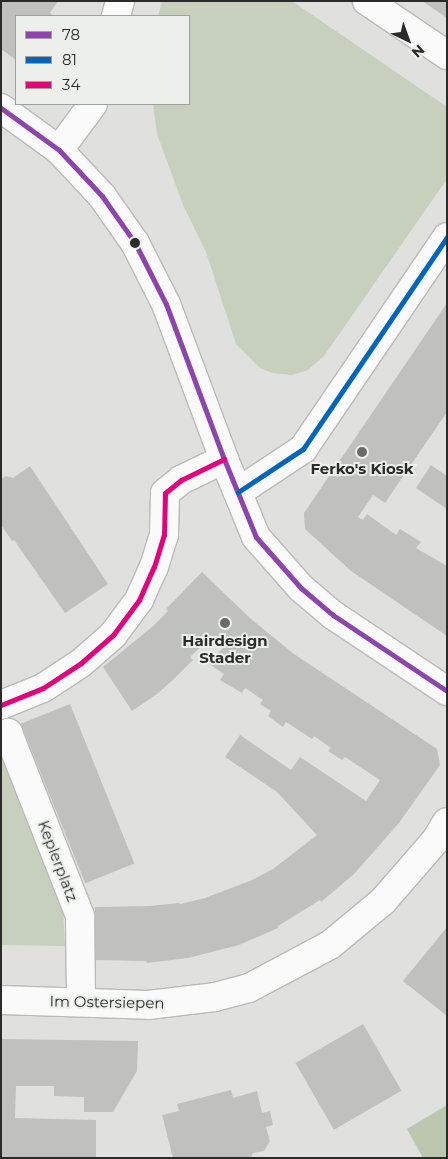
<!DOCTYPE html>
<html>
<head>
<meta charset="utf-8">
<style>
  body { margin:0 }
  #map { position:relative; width:448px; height:1159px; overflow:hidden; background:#e0e1df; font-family:Montserrat,sans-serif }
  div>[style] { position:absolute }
  .green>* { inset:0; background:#c7d0bd }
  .forest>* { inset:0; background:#bbc7ae }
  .building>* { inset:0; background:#c0c1bf; transform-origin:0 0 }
  .roads { filter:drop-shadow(1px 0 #babab8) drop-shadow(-1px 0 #babab8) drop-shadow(0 1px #babab8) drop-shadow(0 -1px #babab8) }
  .minor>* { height:28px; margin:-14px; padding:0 14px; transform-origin:14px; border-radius:14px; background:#fafafa }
  .tertiary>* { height:28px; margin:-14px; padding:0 14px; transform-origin:14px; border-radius:14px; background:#fafafa }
  .secondary>* { height:28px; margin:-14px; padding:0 14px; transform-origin:14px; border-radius:14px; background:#fafafa }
  .bus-1>* { height:5px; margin:-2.5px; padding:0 2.5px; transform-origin:2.5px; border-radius:2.5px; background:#8e44ad }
  .bus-2>* { height:5px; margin:-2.5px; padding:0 2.5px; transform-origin:2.5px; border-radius:2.5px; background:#0065bd }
  .bus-3>* { height:5px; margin:-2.5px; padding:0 2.5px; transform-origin:2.5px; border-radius:2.5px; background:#e5007d }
  .dots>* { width:14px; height:14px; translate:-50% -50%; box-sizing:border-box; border:2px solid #edefeb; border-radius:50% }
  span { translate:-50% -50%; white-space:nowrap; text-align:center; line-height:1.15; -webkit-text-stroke:4px #edefeb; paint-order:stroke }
  .poi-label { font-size:15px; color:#2a2b2a; font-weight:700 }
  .street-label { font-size:15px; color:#2a2b2a }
  .frame { position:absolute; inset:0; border:2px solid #2a2b2a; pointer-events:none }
  .legend { position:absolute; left:15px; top:15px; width:175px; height:90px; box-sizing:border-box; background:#edefeb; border:1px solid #9fa19e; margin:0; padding:6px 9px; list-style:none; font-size:15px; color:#2a2b2a }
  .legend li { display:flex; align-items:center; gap:10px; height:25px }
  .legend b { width:25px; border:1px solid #9fa19e }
  .north { position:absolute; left:383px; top:15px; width:50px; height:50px; -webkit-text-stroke:4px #edefeb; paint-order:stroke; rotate:138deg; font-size:14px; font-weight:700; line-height:20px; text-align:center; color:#2a2b2a }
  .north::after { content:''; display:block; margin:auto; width:18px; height:22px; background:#2a2b2a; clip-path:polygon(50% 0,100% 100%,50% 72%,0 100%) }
</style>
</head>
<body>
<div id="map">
  <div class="green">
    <i style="clip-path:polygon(162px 1px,292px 1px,447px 107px,447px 179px,324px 356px,308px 370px,292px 375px,272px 373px,260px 368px,236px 344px,206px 252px,183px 205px,157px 134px,153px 104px,189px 104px,189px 16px,158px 16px)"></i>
    <i style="clip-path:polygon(1px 760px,9px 770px,63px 909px,65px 946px,1px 945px)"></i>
  </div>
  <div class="forest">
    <i style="clip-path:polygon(447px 1105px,447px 1158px,423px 1158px,407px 1129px)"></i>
  </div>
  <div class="building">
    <i style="clip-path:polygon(1px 1px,58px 1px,50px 13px,54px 16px,16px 16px,16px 60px,1px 49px)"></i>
    <i style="clip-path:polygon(422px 1px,447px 1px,447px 18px)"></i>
    <i style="clip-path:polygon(447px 303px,447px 412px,385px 503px,373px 495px,358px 517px,363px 520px,367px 514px,396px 535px,400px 529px,421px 542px,416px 548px,447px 566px,447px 636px,351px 571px,305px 529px,304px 513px)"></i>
    <i style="clip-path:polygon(431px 465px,447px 476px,447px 509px,416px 488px)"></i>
    <i style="clip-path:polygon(30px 466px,108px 584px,65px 613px,14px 540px,12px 541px,1px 525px,1px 479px,6px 476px,13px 478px)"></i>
    <i style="clip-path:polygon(202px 572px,251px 619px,294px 654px,437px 749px,440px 765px,399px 823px,354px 874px,321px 902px,320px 900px,278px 926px,278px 928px,239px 945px,188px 958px,147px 963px,146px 961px,93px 960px,95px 907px,150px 906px,179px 903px,180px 904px,205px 898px,252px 880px,273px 869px,317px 835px,277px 792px,225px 757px,240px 735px,291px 770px,300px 757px,366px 801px,380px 780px,345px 757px,342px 760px,328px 751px,331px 748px,314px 736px,312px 739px,286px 722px,283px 727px,268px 716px,271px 711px,260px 704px,263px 700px,245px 688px,242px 693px,220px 680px,224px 674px,208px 663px,223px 648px,211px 637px,190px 657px,193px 660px,175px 678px,157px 694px,132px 711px,103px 667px,152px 627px,168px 611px,166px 609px)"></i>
    <i style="left:70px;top:704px;width:172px;height:53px;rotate:68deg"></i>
    <i style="clip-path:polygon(447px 927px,447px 1016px,403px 981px)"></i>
    <i style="left:363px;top:1024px;width:77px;height:78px;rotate:60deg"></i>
    <i style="clip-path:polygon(1px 1039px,138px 1041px,137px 1071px,113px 1112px,84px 1112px,84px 1097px,54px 1096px,54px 1086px,16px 1086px,15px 1118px,96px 1120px,96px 1158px,1px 1158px)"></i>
    <i style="clip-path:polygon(231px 1090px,233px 1098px,257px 1091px,262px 1113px,270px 1111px,273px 1125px,266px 1127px,270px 1141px,264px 1151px,253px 1153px,251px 1158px,173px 1158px,162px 1115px,179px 1111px,177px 1104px)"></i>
  </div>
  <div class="roads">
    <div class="minor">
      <i style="left:367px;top:1px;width:97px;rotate:34deg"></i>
      <i style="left:238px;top:492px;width:78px;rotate:-33.5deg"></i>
      <i style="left:303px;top:449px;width:256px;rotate:-55.8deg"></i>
      <i style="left:1px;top:705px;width:45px;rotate:-22deg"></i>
      <i style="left:43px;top:688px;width:45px;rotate:-33.3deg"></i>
      <i style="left:81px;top:663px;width:43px;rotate:-41.2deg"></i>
      <i style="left:113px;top:635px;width:44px;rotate:-53.4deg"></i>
      <i style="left:139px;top:600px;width:36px;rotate:-66deg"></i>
      <i style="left:154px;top:567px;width:34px;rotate:-73deg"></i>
      <i style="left:164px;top:535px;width:42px;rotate:-88.6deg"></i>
      <i style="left:165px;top:493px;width:21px;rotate:-39deg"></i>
      <i style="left:181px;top:480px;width:48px;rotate:-26deg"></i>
      <i style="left:1px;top:736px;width:8px;rotate:-23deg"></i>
      <i style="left:8px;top:733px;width:197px;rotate:68.5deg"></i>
      <i style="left:80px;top:916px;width:86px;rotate:89.3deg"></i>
      <i style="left:1px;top:1000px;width:147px;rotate:1.9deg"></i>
      <i style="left:148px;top:1005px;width:67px;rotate:-6.8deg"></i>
      <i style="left:215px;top:997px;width:35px;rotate:-15deg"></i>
      <i style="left:249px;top:988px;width:92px;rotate:-28deg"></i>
      <i style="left:330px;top:945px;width:69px;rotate:-39.7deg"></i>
      <i style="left:383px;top:901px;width:81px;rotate:-49deg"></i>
      <i style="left:436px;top:840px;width:21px;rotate:-59deg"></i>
    </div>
    <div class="tertiary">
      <i style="left:116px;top:16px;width:16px;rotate:-75deg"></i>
      <i style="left:59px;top:150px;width:57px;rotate:-53.5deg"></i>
    </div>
    <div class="secondary">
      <i style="left:1px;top:108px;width:72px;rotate:35.9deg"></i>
      <i style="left:59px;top:150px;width:63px;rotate:46.9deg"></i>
      <i style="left:102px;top:196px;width:57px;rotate:54.9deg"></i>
      <i style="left:135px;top:243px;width:68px;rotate:63.1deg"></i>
      <i style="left:166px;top:304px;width:165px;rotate:69.5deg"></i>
      <i style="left:224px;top:459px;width:84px;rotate:67.7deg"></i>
      <i style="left:256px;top:537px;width:68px;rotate:48.6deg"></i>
      <i style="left:301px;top:588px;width:42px;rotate:40.2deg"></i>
      <i style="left:333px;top:615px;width:137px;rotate:33.7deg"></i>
    </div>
  </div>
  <div class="bus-1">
    <i style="left:1px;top:108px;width:72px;rotate:35.9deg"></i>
    <i style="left:59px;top:150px;width:63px;rotate:46.9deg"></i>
    <i style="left:102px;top:196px;width:57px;rotate:54.9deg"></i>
    <i style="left:135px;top:243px;width:68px;rotate:63.1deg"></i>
    <i style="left:166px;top:304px;width:165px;rotate:69.5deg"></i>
    <i style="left:224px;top:459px;width:84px;rotate:67.7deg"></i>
    <i style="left:256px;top:537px;width:68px;rotate:48.6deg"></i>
    <i style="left:301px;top:588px;width:42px;rotate:40.2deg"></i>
    <i style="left:333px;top:615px;width:137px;rotate:33.7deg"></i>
  </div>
  <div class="bus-2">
    <i style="left:238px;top:492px;width:78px;rotate:-33.5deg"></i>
    <i style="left:303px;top:449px;width:256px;rotate:-55.8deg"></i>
  </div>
  <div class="bus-3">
    <i style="left:1px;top:705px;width:45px;rotate:-22deg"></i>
    <i style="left:43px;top:688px;width:45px;rotate:-33.3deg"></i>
    <i style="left:81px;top:663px;width:43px;rotate:-41.2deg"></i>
    <i style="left:113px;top:635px;width:44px;rotate:-53.4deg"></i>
    <i style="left:139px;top:600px;width:36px;rotate:-66deg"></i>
    <i style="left:154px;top:567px;width:34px;rotate:-73deg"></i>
    <i style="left:164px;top:535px;width:42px;rotate:-88.6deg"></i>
    <i style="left:165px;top:493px;width:21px;rotate:-39deg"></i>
    <i style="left:181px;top:480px;width:48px;rotate:-26deg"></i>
  </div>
  <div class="dots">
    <i style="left:135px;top:243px;background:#2a2b2a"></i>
    <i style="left:362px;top:452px;background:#6a6b69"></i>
    <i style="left:225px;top:623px;background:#6a6b69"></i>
  </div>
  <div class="poi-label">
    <span style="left:362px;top:469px">Ferko's Kiosk</span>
    <span style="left:225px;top:649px">Hairdesign<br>Stader</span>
  </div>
  <div class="street-label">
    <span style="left:58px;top:861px;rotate:69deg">Keplerplatz</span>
    <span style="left:107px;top:1002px;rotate:1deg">Im Ostersiepen</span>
  </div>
  <div class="frame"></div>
  <ul class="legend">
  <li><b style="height:6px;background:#8e44ad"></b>78</li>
  <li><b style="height:6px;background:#0065bd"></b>81</li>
  <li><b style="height:6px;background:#e5007d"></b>34</li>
  </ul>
  <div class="north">N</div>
</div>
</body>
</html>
